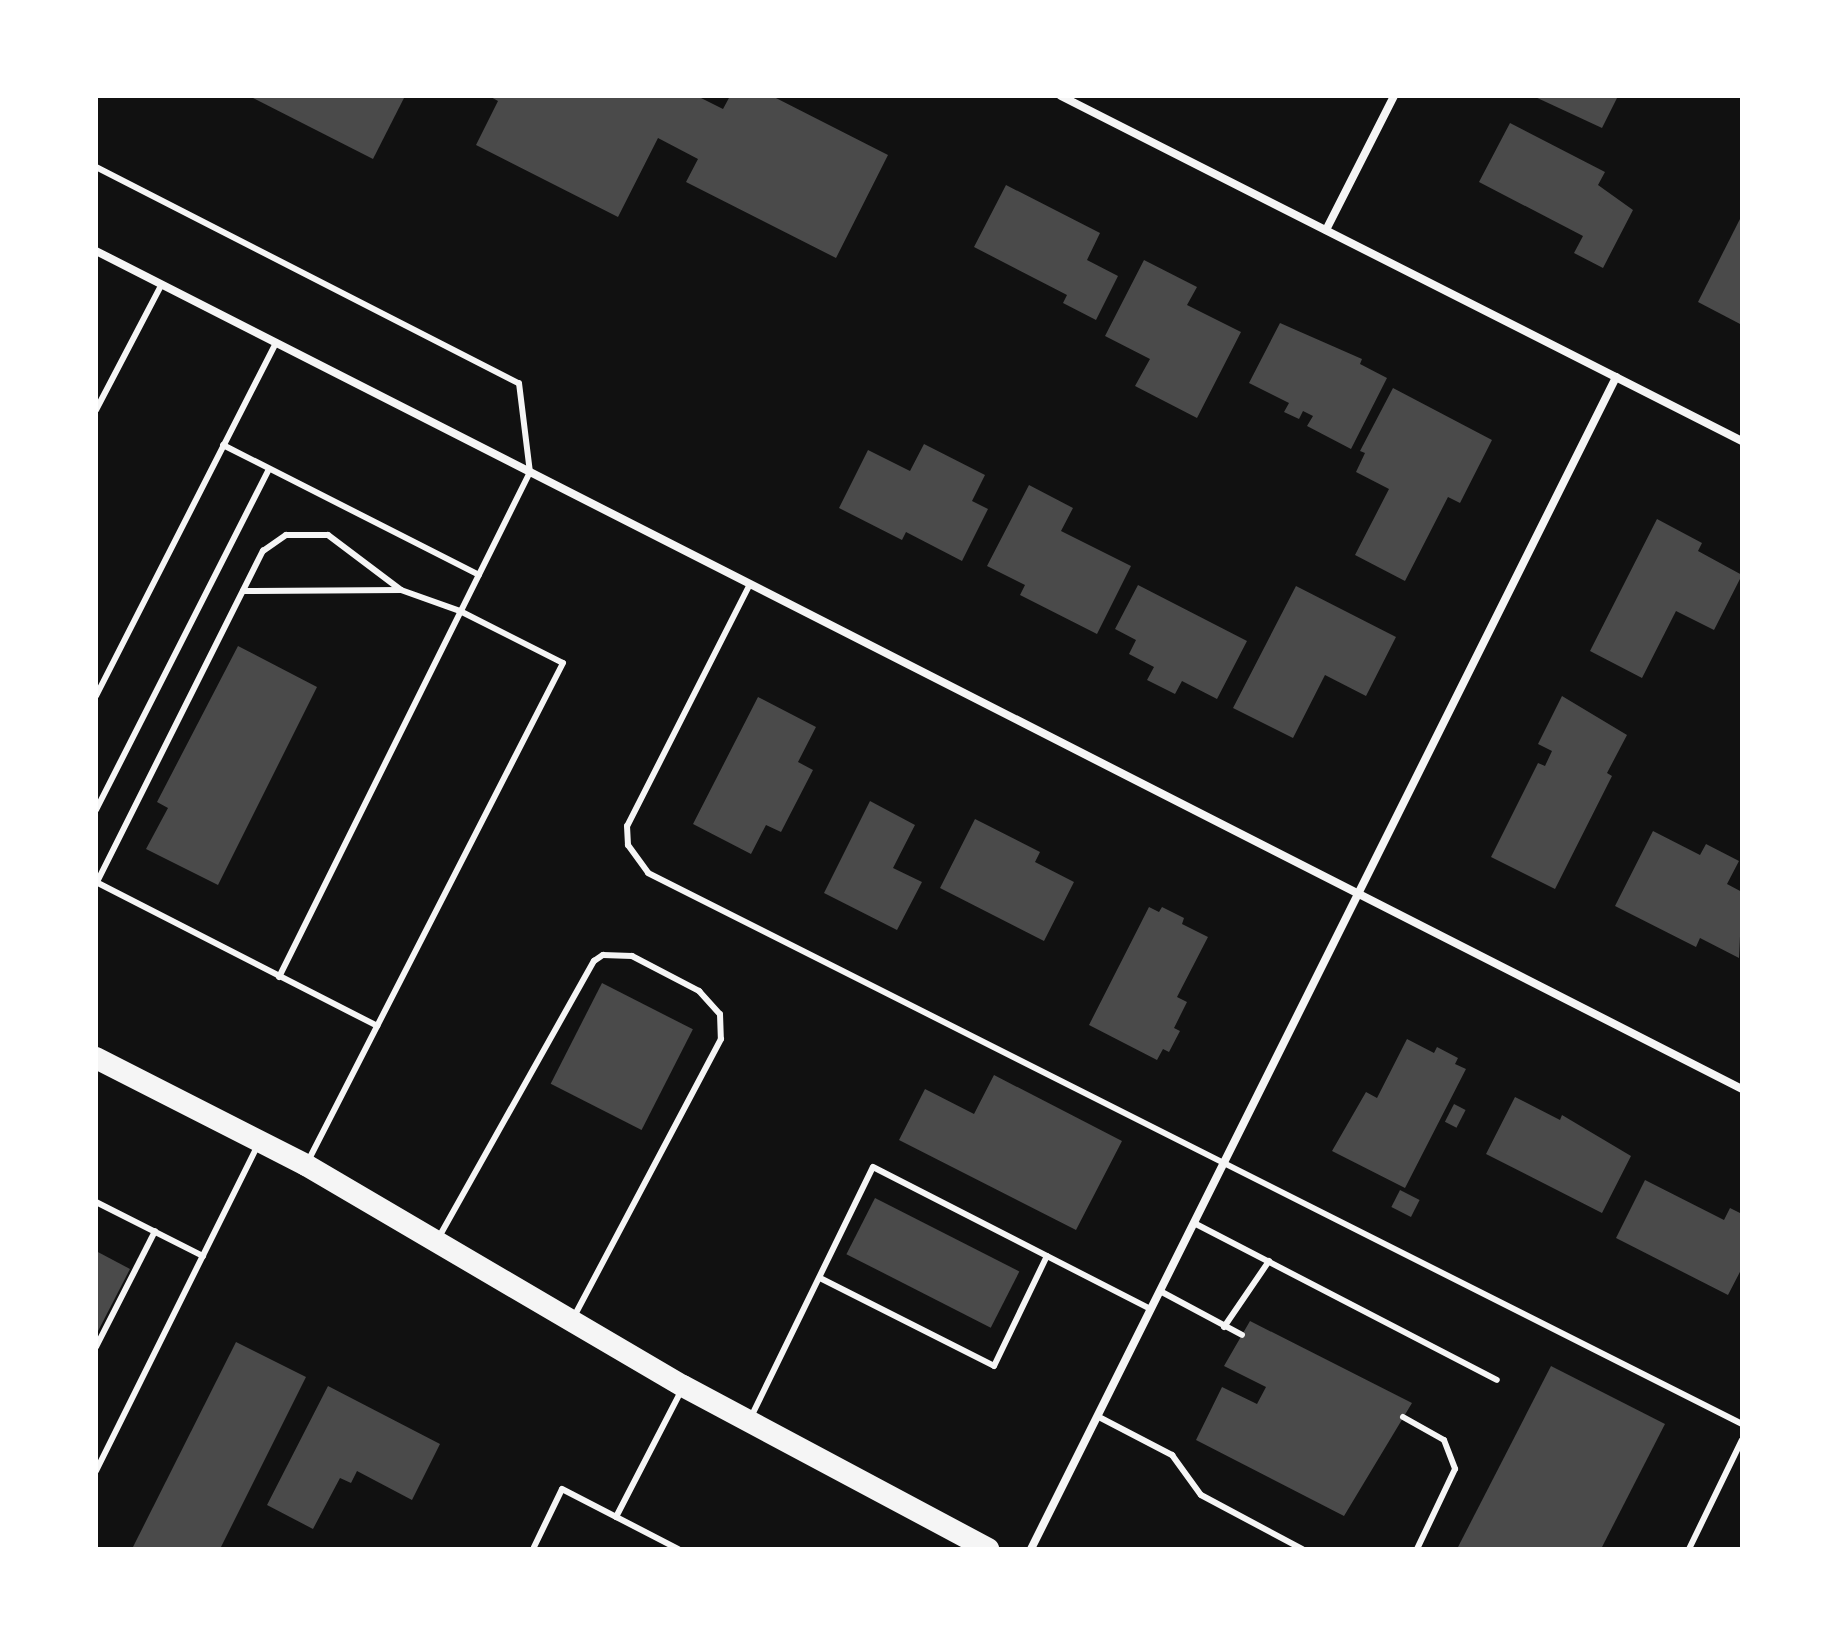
<!DOCTYPE html>
<html>
<head>
<meta charset="utf-8">
<style>
  body { margin:0 }
  #map { position:relative; width:1838px; height:1645px; overflow:hidden; background:#111; font-family:"DM Sans",sans-serif }
  div>[style] { position:absolute }
  .building>* { inset:0; background:#4a4a4a; transform-origin:0 0 }
  .service>* { height:6px; margin:-3px; padding:0 3px; transform-origin:3px; border-radius:3px; background:#f5f5f5 }
  .minor>* { height:8px; margin:-4px; padding:0 4px; transform-origin:4px; border-radius:4px; background:#f5f5f5 }
  .trunk>* { height:22px; margin:-11px; padding:0 11px; transform-origin:11px; border-radius:11px; background:#f5f5f5 }
  span { translate:-50% -50%; white-space:nowrap; text-align:center; line-height:1.15; -webkit-text-stroke:8px #fff; paint-order:stroke }
  .frame { position:absolute; inset:0; border:98px solid #fff; pointer-events:none }
</style>
</head>
<body>
<div id="map">
  <div class="building">
    <i style="clip-path:polygon(249px 96px,405px 96px,373px 159px)"></i>
    <i style="clip-path:polygon(489px 96px,697px 96px,723px 109px,730px 96px,772px 96px,888px 155px,836px 258px,686px 182px,698px 159px,658px 138px,618px 217px,476px 145px,498px 101px)"></i>
    <i style="clip-path:polygon(1533px 96px,1618px 96px,1602px 128px)"></i>
    <i style="clip-path:polygon(1510px 123px,1605px 172px,1598px 185px,1633px 210px,1603px 268px,1574px 253px,1583px 236px,1479px 182px)"></i>
    <i style="clip-path:polygon(1006px 185px,1100px 233px,1087px 260px,1118px 276px,1096px 320px,1063px 303px,1067px 295px,974px 247px)"></i>
    <i style="clip-path:polygon(1742px 215px,1742px 325px,1698px 302px)"></i>
    <i style="clip-path:polygon(1144px 260px,1197px 287px,1187px 305px,1241px 332px,1197px 418px,1135px 386px,1150px 359px,1105px 336px)"></i>
    <i style="clip-path:polygon(1280px 323px,1362px 359px,1360px 364px,1387px 378px,1351px 449px,1307px 426px,1313px 416px,1303px 411px,1299px 419px,1284px 412px,1289px 403px,1249px 383px)"></i>
    <i style="clip-path:polygon(1393px 388px,1492px 440px,1460px 503px,1448px 497px,1405px 581px,1355px 555px,1389px 489px,1356px 472px,1365px 453px,1360px 451px)"></i>
    <i style="clip-path:polygon(924px 444px,985px 475px,972px 501px,988px 509px,962px 561px,906px 532px,902px 540px,839px 508px,868px 450px,910px 471px)"></i>
    <i style="clip-path:polygon(1029px 485px,1073px 508px,1061px 531px,1131px 566px,1097px 634px,1020px 595px,1025px 585px,987px 566px)"></i>
    <i style="clip-path:polygon(1657px 519px,1702px 543px,1698px 551px,1742px 575px,1714px 630px,1676px 611px,1642px 678px,1590px 651px)"></i>
    <i style="clip-path:polygon(1138px 585px,1247px 641px,1217px 699px,1182px 681px,1175px 694px,1147px 680px,1154px 667px,1129px 654px,1136px 640px,1115px 629px)"></i>
    <i style="clip-path:polygon(1296px 586px,1396px 637px,1366px 696px,1325px 675px,1293px 738px,1233px 708px)"></i>
    <i style="clip-path:polygon(238px 646px,317px 687px,218px 885px,146px 849px,168px 808px,157px 802px)"></i>
    <i style="clip-path:polygon(1562px 696px,1627px 735px,1607px 773px,1612px 776px,1555px 889px,1491px 857px,1538px 763px,1545px 766px,1552px 751px,1538px 744px)"></i>
    <i style="clip-path:polygon(758px 697px,816px 727px,798px 762px,813px 770px,781px 832px,766px 825px,751px 854px,693px 824px)"></i>
    <i style="clip-path:polygon(870px 801px,915px 825px,893px 868px,922px 882px,897px 930px,824px 893px)"></i>
    <i style="clip-path:polygon(975px 819px,1040px 852px,1035px 862px,1074px 882px,1044px 941px,940px 888px)"></i>
    <i style="clip-path:polygon(1653px 831px,1700px 855px,1706px 844px,1739px 861px,1727px 884px,1742px 892px,1739px 958px,1700px 938px,1696px 947px,1615px 906px)"></i>
    <i style="clip-path:polygon(1149px 907px,1159px 912px,1162px 907px,1184px 918px,1182px 924px,1208px 937px,1177px 997px,1187px 1002px,1174px 1028px,1180px 1031px,1169px 1052px,1163px 1049px,1157px 1060px,1089px 1025px)"></i>
    <i style="left:602px;top:983px;width:102px;height:113px;rotate:27deg"></i>
    <i style="clip-path:polygon(1407px 1039px,1434px 1053px,1437px 1047px,1458px 1058px,1455px 1064px,1466px 1069px,1405px 1188px,1332px 1151px,1366px 1092px,1377px 1098px)"></i>
    <i style="clip-path:polygon(994px 1075px,1122px 1141px,1076px 1230px,899px 1140px,925px 1089px,974px 1114px)"></i>
    <i style="clip-path:polygon(1515px 1097px,1560px 1120px,1562px 1115px,1631px 1156px,1602px 1213px,1486px 1154px)"></i>
    <i style="left:1454px;top:1104px;width:13px;height:20px;rotate:27deg"></i>
    <i style="clip-path:polygon(1645px 1180px,1724px 1220px,1730px 1208px,1742px 1214px,1742px 1268px,1728px 1295px,1616px 1238px)"></i>
    <i style="left:1400px;top:1190px;width:22px;height:19px;rotate:27deg"></i>
    <i style="left:875px;top:1198px;width:162px;height:63px;rotate:27deg"></i>
    <i style="clip-path:polygon(96px 1251px,130px 1269px,96px 1335px)"></i>
    <i style="clip-path:polygon(1250px 1321px,1412px 1403px,1344px 1516px,1196px 1440px,1222px 1387px,1257px 1404px,1266px 1387px,1224px 1366px)"></i>
    <i style="clip-path:polygon(236px 1342px,306px 1377px,220px 1549px,132px 1549px)"></i>
    <i style="clip-path:polygon(1551px 1366px,1665px 1424px,1601px 1549px,1457px 1549px)"></i>
    <i style="clip-path:polygon(328px 1386px,440px 1444px,412px 1500px,357px 1471px,351px 1483px,340px 1478px,313px 1529px,267px 1505px)"></i>
  </div>
  <div class="service">
    <i style="left:96px;top:167px;width:475px;rotate:27.1deg"></i>
    <i style="left:519px;top:383px;width:90px;rotate:83deg"></i>
    <i style="left:530px;top:472px;width:564px;rotate:116.43deg"></i>
    <i style="left:96px;top:410px;width:142px;rotate:-62.4deg"></i>
    <i style="left:223px;top:445px;width:287px;rotate:26.9deg"></i>
    <i style="left:750px;top:584px;width:271px;rotate:116.9deg"></i>
    <i style="left:627px;top:826px;width:19px;rotate:87deg"></i>
    <i style="left:628px;top:845px;width:34px;rotate:54deg"></i>
    <i style="left:648px;top:873px;width:1225px;rotate:26.73deg"></i>
    <i style="left:243px;top:591px;width:158px;rotate:-0.4deg"></i>
    <i style="left:96px;top:696px;width:397px;rotate:-63deg"></i>
    <i style="left:96px;top:810px;width:382px;rotate:-63.1deg"></i>
    <i style="left:96px;top:882px;width:316px;rotate:27.1deg"></i>
    <i style="left:96px;top:884px;width:373px;rotate:-63.4deg"></i>
    <i style="left:263px;top:551px;width:28px;rotate:-35deg"></i>
    <i style="left:286px;top:535px;width:42px"></i>
    <i style="left:328px;top:535px;width:91px;rotate:37deg"></i>
    <i style="left:401px;top:590px;width:63px;rotate:19.6deg"></i>
    <i style="left:460px;top:611px;width:115px;rotate:26.8deg"></i>
    <i style="left:563px;top:663px;width:559px;rotate:117.11deg"></i>
    <i style="left:96px;top:1202px;width:120px;rotate:26.8deg"></i>
    <i style="left:1194px;top:1223px;width:341px;rotate:27.4deg"></i>
    <i style="left:439px;top:1237px;width:317px;rotate:-60.7deg"></i>
    <i style="left:594px;top:961px;width:11px;rotate:-34deg"></i>
    <i style="left:603px;top:955px;width:29px;rotate:2deg"></i>
    <i style="left:632px;top:956px;width:76px;rotate:27.6deg"></i>
    <i style="left:699px;top:991px;width:31px;rotate:48deg"></i>
    <i style="left:720px;top:1014px;width:25px;rotate:88deg"></i>
    <i style="left:721px;top:1039px;width:314px;rotate:117.9deg"></i>
    <i style="left:820px;top:1278px;width:195px;rotate:26.8deg"></i>
    <i style="left:994px;top:1366px;width:122px;rotate:-64.3deg"></i>
    <i style="left:1160px;top:1291px;width:93px;rotate:28.2deg"></i>
    <i style="left:1224px;top:1327px;width:80px;rotate:-55.7deg"></i>
    <i style="left:96px;top:1347px;width:130px;rotate:-63deg"></i>
    <i style="left:1097px;top:1416px;width:85px;rotate:27.5deg"></i>
    <i style="left:1172px;top:1455px;width:49px;rotate:54.1deg"></i>
    <i style="left:1201px;top:1495px;width:115px;rotate:28.1deg"></i>
    <i style="left:1403px;top:1417px;width:47px;rotate:29.3deg"></i>
    <i style="left:1444px;top:1440px;width:31px;rotate:69deg"></i>
    <i style="left:1455px;top:1469px;width:89px;rotate:115.4deg"></i>
    <i style="left:750px;top:1419px;width:280px;rotate:-64deg"></i>
    <i style="left:873px;top:1167px;width:312px;rotate:27.1deg"></i>
    <i style="left:96px;top:1471px;width:364px;rotate:-63.6deg"></i>
    <i style="left:616px;top:1517px;width:144px;rotate:-62.7deg"></i>
    <i style="left:534px;top:1547px;width:64px;rotate:-64.2deg"></i>
    <i style="left:562px;top:1489px;width:131px;rotate:27.3deg"></i>
    <i style="left:1689px;top:1549px;width:121px;rotate:-64.1deg"></i>
  </div>
  <div class="minor">
    <i style="left:1061px;top:96px;width:763px;rotate:26.87deg"></i>
    <i style="left:1326px;top:230px;width:150px;rotate:-63.1deg"></i>
    <i style="left:96px;top:251px;width:1847px;rotate:26.98deg"></i>
    <i style="left:1031px;top:1549px;width:1310px;rotate:-63.47deg"></i>
  </div>
  <div class="trunk">
    <i style="left:96px;top:1058px;width:236px;rotate:27deg"></i>
    <i style="left:306px;top:1165px;width:437px;rotate:30.4deg"></i>
    <i style="left:683px;top:1386px;width:346px;rotate:28.1deg"></i>
  </div>
  <div class="frame"></div>
</div>
</body>
</html>
